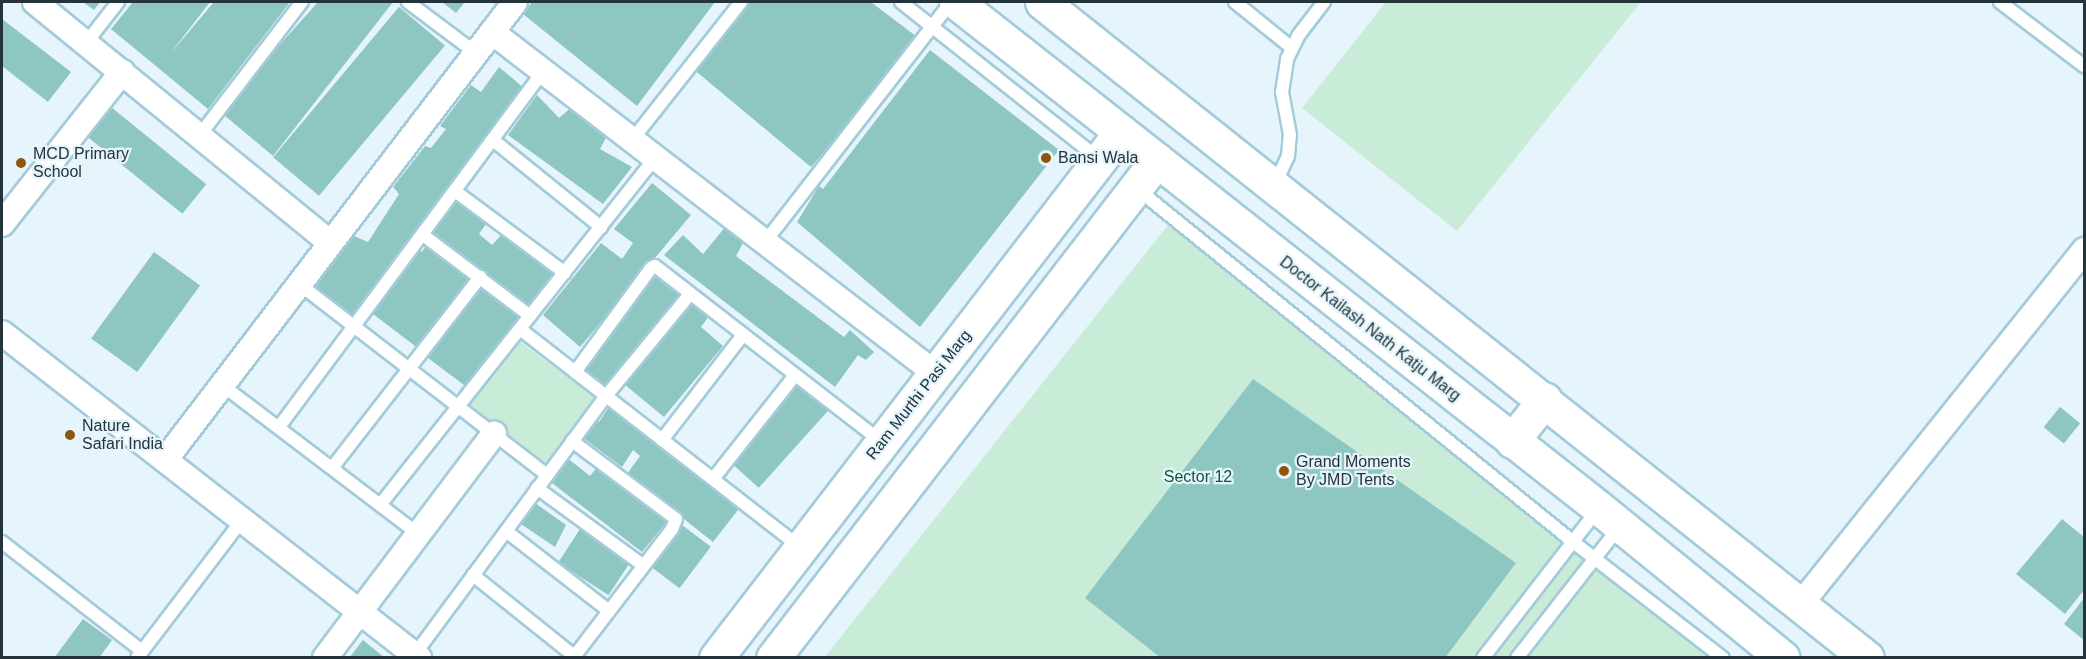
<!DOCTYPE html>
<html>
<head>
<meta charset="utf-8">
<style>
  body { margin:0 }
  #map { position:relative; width:2086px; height:659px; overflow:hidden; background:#e5f5fb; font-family:Helvetica,sans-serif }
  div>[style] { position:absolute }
  .green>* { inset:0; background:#c9ecd8; transform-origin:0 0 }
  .building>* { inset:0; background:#8ec6c2; transform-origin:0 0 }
  .roads { filter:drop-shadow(2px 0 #a4cbda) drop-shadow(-2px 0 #a4cbda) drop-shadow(0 2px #a4cbda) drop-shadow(0 -2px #a4cbda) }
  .lane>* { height:12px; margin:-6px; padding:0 6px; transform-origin:6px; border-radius:6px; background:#fff }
  .street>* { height:24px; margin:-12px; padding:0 12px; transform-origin:12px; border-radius:12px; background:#fff }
  .secondary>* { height:33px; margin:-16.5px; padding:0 16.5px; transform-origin:16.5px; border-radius:16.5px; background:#fff }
  .primary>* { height:33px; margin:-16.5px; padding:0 16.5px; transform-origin:16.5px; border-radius:16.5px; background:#fff }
  .dots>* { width:16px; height:16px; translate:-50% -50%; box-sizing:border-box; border:3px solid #e5f5fb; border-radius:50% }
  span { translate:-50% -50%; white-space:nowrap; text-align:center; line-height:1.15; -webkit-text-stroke:4.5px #e5f5fb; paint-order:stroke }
  .poi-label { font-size:16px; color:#24343a }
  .left { translate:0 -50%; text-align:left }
  .street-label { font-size:16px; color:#24343a }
  .park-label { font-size:16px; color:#0c5838 }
  .frame { position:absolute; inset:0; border:3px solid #24343a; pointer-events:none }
</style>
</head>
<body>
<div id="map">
  <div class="green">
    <i style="clip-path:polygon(1386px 2px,1641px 2px,1457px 231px,1302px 108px)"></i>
    <i style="clip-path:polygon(1168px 225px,1721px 657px,824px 658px)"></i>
    <i style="left:518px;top:340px;width:101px;height:84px;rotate:37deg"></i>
  </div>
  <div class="building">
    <i style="clip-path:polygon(83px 2px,100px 2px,94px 10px)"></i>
    <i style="clip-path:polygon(133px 2px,210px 2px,170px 54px,214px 2px,290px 2px,208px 109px,111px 29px)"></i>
    <i style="clip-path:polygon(318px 2px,393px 2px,273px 156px,224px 115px,245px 90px,242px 87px)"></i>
    <i style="clip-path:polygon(442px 2px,465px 2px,456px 13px)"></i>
    <i style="clip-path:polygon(532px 2px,715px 2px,637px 106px,523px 14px)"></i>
    <i style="clip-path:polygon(747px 2px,871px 2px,921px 40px,811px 167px,692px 68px)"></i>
    <i style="left:399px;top:7px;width:60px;height:196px;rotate:40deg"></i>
    <i style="clip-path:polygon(2px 19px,71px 72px,48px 102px,2px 66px)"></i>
    <i style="clip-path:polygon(930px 50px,1059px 150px,920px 327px,797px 222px,819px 186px,823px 189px)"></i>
    <i style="clip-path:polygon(499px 67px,525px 89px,357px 318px,310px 286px,354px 236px,368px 242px,399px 194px,393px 187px,425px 146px,431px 148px,446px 129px,440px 126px,471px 85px,481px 92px)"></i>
    <i style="clip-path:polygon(537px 95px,559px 118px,572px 107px,608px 134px,600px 149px,632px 167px,603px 204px,508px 135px)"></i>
    <i style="left:106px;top:103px;width:129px;height:38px;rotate:39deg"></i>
    <i style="clip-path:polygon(652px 183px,691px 215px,580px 347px,543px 315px,601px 243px,622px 259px,633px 243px,614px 229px)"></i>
    <i style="clip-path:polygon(457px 199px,488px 221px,479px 234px,492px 245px,504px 232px,556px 271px,529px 307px,433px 232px)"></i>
    <i style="clip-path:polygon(726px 226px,743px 243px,736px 256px,844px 337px,850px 330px,874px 352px,866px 360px,858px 355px,835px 387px,664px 255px,683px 235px,703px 254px)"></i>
    <i style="clip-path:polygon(427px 243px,474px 279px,419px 349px,373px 314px,417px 248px,422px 252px)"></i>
    <i style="left:154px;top:252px;width:57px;height:107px;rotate:36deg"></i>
    <i style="clip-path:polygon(653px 267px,685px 293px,603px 393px,576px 372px)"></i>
    <i style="left:479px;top:285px;width:54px;height:89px;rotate:37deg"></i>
    <i style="clip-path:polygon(689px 303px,709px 316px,701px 327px,723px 346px,664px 417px,624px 384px)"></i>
    <i style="clip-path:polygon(1253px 379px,1516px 563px,1445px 658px,1161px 658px,1085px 598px)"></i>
    <i style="left:797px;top:381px;width:43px;height:105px;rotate:42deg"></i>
    <i style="clip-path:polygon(611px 404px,741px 506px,713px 542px,627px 474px,640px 456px,633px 450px,622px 467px,582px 437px,595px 417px,599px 422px)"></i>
    <i style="left:2060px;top:407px;width:26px;height:26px;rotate:39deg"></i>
    <i style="clip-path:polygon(566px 457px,590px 476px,599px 465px,669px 519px,642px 552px,548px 480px)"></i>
    <i style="clip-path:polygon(535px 503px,566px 525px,555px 547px,518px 522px)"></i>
    <i style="clip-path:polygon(2062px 519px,2084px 537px,2084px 590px,2065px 614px,2016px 574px)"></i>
    <i style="left:682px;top:525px;width:36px;height:52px;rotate:37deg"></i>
    <i style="left:580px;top:529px;width:60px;height:40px;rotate:33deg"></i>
    <i style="clip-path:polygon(2084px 598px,2084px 640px,2064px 624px)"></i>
    <i style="clip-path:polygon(83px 619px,112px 640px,99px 658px,54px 658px)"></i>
    <i style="clip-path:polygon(363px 640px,385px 658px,349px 658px)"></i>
  </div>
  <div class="roads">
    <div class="lane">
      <i style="left:408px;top:2px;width:85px;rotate:36.9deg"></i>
      <i style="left:901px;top:2px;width:254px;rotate:38.4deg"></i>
      <i style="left:1235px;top:2px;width:73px;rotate:38.9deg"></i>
      <i style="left:2000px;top:2px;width:106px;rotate:37.3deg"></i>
      <i style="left:86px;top:43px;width:52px;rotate:-52deg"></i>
      <i style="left:199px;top:136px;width:169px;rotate:-52.5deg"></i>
      <i style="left:493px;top:140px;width:139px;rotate:38.9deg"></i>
      <i style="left:632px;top:140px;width:176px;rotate:-51.7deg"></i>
      <i style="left:1274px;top:186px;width:33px;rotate:-65deg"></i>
      <i style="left:1288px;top:156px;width:21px;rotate:-85deg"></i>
      <i style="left:1290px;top:135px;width:44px;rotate:-100.5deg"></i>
      <i style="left:1282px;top:92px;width:33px;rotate:-81deg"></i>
      <i style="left:1287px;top:59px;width:25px;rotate:-64deg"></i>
      <i style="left:1298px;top:36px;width:43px;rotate:-52.6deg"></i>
      <i style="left:1136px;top:188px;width:561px;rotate:38.99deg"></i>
      <i style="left:1572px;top:541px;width:191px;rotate:37.8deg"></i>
      <i style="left:455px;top:191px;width:137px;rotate:36.7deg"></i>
      <i style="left:423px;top:235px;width:134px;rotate:37.1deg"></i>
      <i style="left:765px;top:242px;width:304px;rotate:-52.2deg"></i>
      <i style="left:299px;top:284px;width:313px;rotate:37.6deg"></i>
      <i style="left:520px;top:329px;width:356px;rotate:37.9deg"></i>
      <i style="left:575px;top:372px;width:129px;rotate:-53.8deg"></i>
      <i style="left:651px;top:268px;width:4px;rotate:-27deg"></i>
      <i style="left:655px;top:266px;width:286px;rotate:37.8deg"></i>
      <i style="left:222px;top:385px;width:246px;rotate:37.2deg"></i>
      <i style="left:279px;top:427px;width:442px;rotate:-53.4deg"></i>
      <i style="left:662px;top:440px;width:133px;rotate:-52.4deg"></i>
      <i style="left:572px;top:441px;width:130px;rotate:36.9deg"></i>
      <i style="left:676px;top:519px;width:11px;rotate:112deg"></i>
      <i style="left:672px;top:529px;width:163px;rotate:127.5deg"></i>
      <i style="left:332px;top:468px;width:242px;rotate:-52.2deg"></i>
      <i style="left:713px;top:479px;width:132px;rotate:-51.7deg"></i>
      <i style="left:537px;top:488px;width:132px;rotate:36.1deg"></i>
      <i style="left:380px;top:505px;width:443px;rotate:-51.6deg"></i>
      <i style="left:506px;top:531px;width:130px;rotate:37.8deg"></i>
      <i style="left:2px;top:542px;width:177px;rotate:37.9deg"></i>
      <i style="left:473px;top:575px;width:129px;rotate:38.7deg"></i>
      <i style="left:415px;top:654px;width:321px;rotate:-53.5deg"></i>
      <i style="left:606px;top:396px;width:132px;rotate:-50.5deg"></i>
      <i style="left:137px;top:658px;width:173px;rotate:-52.7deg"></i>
      <i style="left:1483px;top:658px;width:188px;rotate:-52.3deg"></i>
      <i style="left:1517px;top:658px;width:167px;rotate:-52deg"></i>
    </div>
    <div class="street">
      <i style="left:35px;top:2px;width:381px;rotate:39.2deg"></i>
      <i style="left:492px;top:32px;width:559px;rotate:37.59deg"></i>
      <i style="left:2px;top:224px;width:194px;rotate:-51.7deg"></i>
      <i style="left:2px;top:333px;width:529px;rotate:37.93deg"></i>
      <i style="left:165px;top:460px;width:576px;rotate:-52.61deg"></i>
      <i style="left:1800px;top:605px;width:455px;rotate:-51.3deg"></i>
      <i style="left:325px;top:658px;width:281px;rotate:-53deg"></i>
    </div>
    <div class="secondary">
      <i style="left:716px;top:658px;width:664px;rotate:-52.41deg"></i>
      <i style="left:773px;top:658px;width:629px;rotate:-52.36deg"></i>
    </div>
    <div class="primary">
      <i style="left:956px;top:2px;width:818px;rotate:38.2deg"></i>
      <i style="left:1599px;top:508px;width:237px;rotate:39.2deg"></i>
      <i style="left:1042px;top:2px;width:1054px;rotate:38.49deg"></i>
      <i style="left:1512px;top:441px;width:53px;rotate:-51.8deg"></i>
    </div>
  </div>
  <div class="dots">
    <i style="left:1046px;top:158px;background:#8e550d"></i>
    <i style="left:21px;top:163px;background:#8e550d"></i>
    <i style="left:70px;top:435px;background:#8e550d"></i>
    <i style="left:1284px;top:471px;background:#8e550d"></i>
  </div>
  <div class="poi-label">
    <span class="left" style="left:33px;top:163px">MCD Primary<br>School</span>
    <span class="left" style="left:1058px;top:158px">Bansi Wala</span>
    <span class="left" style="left:82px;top:435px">Nature<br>Safari India</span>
    <span class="left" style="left:1296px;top:471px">Grand Moments<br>By JMD Tents</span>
  </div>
  <div class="street-label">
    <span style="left:1370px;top:329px;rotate:38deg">Doctor Kailash Nath Katju Marg</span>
    <span style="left:919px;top:395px;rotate:-52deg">Ram Murthi Pasi Marg</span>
  </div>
  <div class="park-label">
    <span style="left:1198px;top:477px">Sector 12</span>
  </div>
  <div class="frame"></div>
</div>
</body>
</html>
